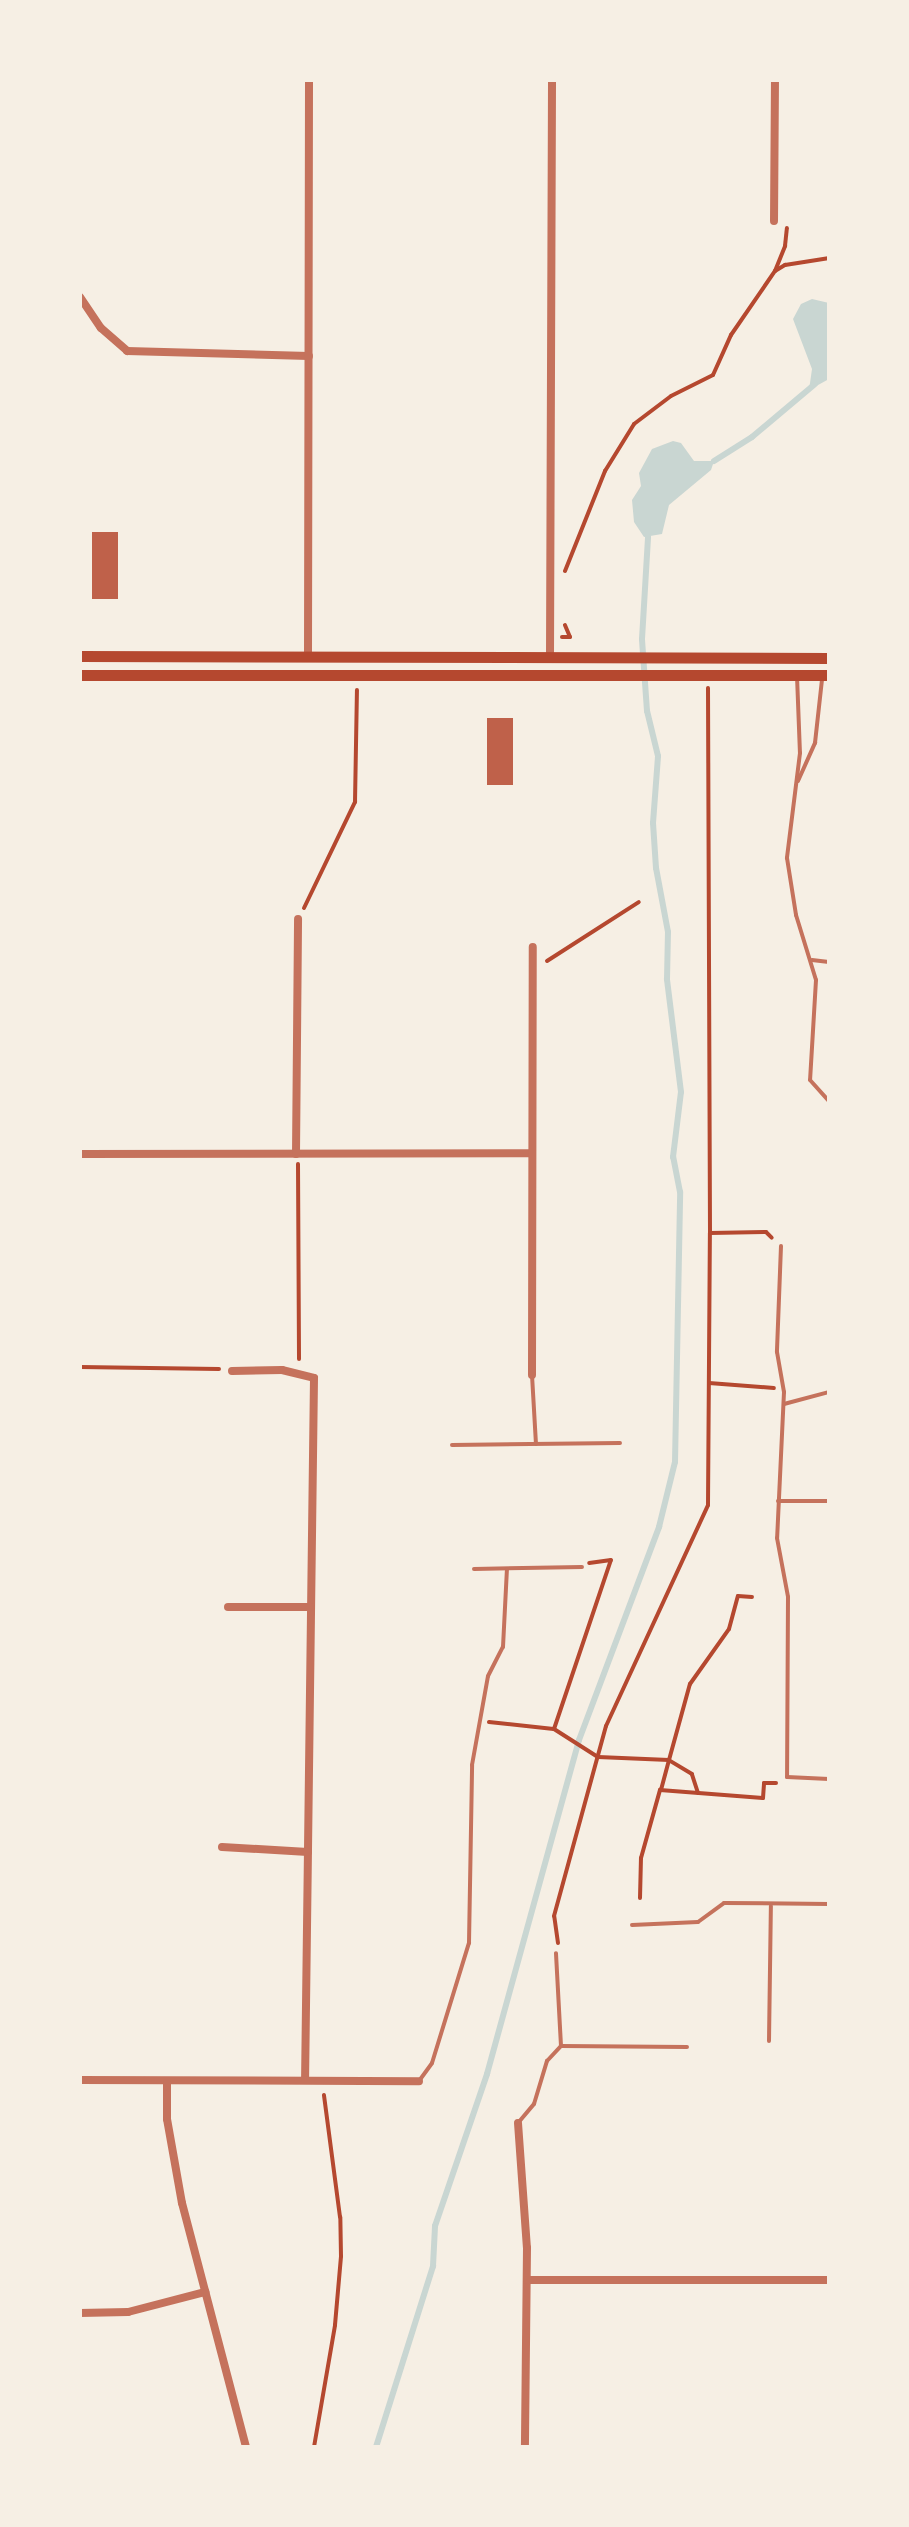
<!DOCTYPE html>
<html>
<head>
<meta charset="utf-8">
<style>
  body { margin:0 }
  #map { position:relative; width:909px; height:2527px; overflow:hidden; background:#f6efe4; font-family:Mulish,sans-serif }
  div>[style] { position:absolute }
  .water>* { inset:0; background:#c9d6d2 }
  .stream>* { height:6px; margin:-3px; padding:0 3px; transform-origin:3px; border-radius:3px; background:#c9d6d2 }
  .building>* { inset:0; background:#bf614a; transform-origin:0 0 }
  .path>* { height:4px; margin:-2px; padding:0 2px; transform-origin:2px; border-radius:2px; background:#b5482f }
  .service>* { height:4px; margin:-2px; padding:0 2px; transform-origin:2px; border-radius:2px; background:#c5725c }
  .minor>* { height:8px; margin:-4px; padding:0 4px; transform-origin:4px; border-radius:4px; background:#c5725c }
  .secondary>* { height:11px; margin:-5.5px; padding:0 5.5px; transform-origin:5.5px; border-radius:5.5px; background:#b5482f }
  span { translate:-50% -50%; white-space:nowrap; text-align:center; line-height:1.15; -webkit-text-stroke:9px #f6efe4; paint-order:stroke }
  .frame { position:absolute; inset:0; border:82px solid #f6efe4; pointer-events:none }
</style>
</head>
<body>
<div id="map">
  <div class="water">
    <i style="clip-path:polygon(812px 299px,829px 303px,829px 379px,809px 390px,812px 369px,793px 319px,801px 304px)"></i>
    <i style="clip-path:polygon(673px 441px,681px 443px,694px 461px,714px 461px,711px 470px,669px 505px,662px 534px,644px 537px,634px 522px,632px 500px,641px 486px,639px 473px,652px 449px)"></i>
  </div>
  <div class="stream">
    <i style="left:714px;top:461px;width:45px;rotate:-32.3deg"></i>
    <i style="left:752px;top:437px;width:82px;rotate:-40.1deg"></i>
    <i style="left:376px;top:2447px;width:190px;rotate:-72.5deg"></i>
    <i style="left:433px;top:2266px;width:40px;rotate:-87.1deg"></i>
    <i style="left:435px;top:2226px;width:161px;rotate:-71.1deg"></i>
    <i style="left:487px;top:2074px;width:346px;rotate:-74.6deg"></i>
    <i style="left:579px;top:1740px;width:228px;rotate:-69.4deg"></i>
    <i style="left:659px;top:1527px;width:67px;rotate:-76.2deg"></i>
    <i style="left:675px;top:1462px;width:270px;rotate:-88.9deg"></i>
    <i style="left:680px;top:1192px;width:36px;rotate:-101deg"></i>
    <i style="left:673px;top:1157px;width:65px;rotate:-83deg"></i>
    <i style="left:681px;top:1092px;width:114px;rotate:-97.1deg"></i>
    <i style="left:667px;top:979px;width:47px;rotate:-88.8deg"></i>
    <i style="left:668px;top:932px;width:65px;rotate:-100.6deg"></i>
    <i style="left:656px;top:868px;width:45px;rotate:-93.8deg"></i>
    <i style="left:653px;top:823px;width:67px;rotate:-85.7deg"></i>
    <i style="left:658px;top:756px;width:46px;rotate:-103.7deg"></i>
    <i style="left:647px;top:711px;width:72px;rotate:-94deg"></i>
    <i style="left:642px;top:639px;width:102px;rotate:-86.6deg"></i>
  </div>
  <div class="building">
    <i style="left:92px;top:532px;width:26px;height:67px"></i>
    <i style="left:487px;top:718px;width:26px;height:67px"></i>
  </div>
  <div class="path">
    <i style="left:775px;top:271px;width:27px;rotate:-68deg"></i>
    <i style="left:785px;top:246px;width:18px;rotate:-84deg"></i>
    <i style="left:565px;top:571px;width:108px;rotate:-68.2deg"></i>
    <i style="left:605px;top:471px;width:55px;rotate:-58.3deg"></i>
    <i style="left:634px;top:424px;width:46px;rotate:-37.1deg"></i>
    <i style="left:671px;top:396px;width:47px;rotate:-26.6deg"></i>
    <i style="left:713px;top:375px;width:44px;rotate:-65.8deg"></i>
    <i style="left:731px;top:335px;width:78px;rotate:-55.5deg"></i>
    <i style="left:775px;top:271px;width:12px;rotate:-31deg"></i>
    <i style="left:785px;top:265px;width:45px;rotate:-9deg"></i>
    <i style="left:562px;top:637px;width:8px"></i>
    <i style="left:570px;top:637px;width:13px;rotate:-113deg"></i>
    <i style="left:708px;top:688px;width:545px;rotate:89.79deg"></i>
    <i style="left:304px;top:908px;width:118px;rotate:-64.3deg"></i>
    <i style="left:355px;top:802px;width:112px;rotate:-89deg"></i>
    <i style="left:547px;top:961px;width:109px;rotate:-32.7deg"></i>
    <i style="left:298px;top:1164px;width:195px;rotate:89.7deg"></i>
    <i style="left:80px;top:1367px;width:139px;rotate:0.8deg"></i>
    <i style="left:709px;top:1383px;width:65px;rotate:4.4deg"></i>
    <i style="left:489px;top:1722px;width:65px;rotate:6.1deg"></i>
    <i style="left:554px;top:1729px;width:178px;rotate:-71.4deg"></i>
    <i style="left:611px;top:1560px;width:22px;rotate:172deg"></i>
    <i style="left:554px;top:1729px;width:52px;rotate:32.5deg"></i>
    <i style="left:598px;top:1757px;width:71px;rotate:2.4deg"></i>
    <i style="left:669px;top:1760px;width:31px;rotate:105deg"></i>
    <i style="left:698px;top:1793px;width:20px;rotate:-108deg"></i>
    <i style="left:692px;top:1774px;width:27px;rotate:-149deg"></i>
    <i style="left:669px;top:1760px;width:79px;rotate:-74.6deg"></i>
    <i style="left:690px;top:1684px;width:67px;rotate:-54.7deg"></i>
    <i style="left:729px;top:1629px;width:34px;rotate:-75deg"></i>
    <i style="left:738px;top:1596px;width:14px;rotate:4deg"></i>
    <i style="left:640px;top:1898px;width:40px;rotate:-88.6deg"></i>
    <i style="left:641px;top:1858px;width:71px;rotate:-74.4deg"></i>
    <i style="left:660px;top:1790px;width:103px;rotate:4.4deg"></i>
    <i style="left:763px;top:1798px;width:15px;rotate:-86deg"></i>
    <i style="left:764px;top:1783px;width:12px"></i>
    <i style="left:558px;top:1943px;width:27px;rotate:-98deg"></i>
    <i style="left:554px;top:1916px;width:197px;rotate:-74.7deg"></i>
    <i style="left:606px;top:1726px;width:243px;rotate:-65.2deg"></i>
    <i style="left:708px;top:1505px;width:272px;rotate:-89.6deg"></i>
    <i style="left:710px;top:1233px;width:56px;rotate:-1deg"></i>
    <i style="left:766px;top:1232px;width:8px;rotate:45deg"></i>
    <i style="left:314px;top:2447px;width:124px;rotate:-80.2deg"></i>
    <i style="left:335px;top:2325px;width:69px;rotate:-85deg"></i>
    <i style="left:341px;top:2256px;width:39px;rotate:-91deg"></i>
    <i style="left:340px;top:2217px;width:123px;rotate:-97.5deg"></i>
  </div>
  <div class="service">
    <i style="left:797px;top:676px;width:77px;rotate:87.8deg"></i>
    <i style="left:800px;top:753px;width:106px;rotate:97.1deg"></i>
    <i style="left:787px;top:858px;width:58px;rotate:81deg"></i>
    <i style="left:796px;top:915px;width:68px;rotate:72.9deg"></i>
    <i style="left:816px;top:980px;width:100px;rotate:93.4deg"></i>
    <i style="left:810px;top:1080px;width:28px;rotate:48deg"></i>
    <i style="left:798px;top:781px;width:42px;rotate:-65.9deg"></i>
    <i style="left:815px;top:743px;width:63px;rotate:-83.7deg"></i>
    <i style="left:812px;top:960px;width:17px;rotate:7deg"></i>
    <i style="left:781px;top:1246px;width:106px;rotate:92.2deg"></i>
    <i style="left:777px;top:1352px;width:41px;rotate:80.1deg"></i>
    <i style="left:784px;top:1392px;width:146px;rotate:92.7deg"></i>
    <i style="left:777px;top:1538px;width:60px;rotate:79.4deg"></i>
    <i style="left:788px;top:1597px;width:180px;rotate:90.3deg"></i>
    <i style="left:787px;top:1777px;width:42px;rotate:2.7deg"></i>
    <i style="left:532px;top:1375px;width:69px;rotate:86.7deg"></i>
    <i style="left:784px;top:1404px;width:47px;rotate:-14.9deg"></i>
    <i style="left:452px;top:1445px;width:168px;rotate:-0.7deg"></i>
    <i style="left:778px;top:1501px;width:51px"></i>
    <i style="left:474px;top:1569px;width:108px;rotate:-1.1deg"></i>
    <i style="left:632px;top:1925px;width:66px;rotate:-2.6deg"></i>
    <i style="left:698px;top:1922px;width:32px;rotate:-36deg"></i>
    <i style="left:724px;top:1903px;width:105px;rotate:0.5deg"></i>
    <i style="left:769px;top:2041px;width:135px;rotate:-89.2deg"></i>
    <i style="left:561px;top:2046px;width:126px;rotate:0.5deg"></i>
    <i style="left:419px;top:2081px;width:22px;rotate:-54deg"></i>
    <i style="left:432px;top:2063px;width:126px;rotate:-72.9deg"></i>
    <i style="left:469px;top:1943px;width:178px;rotate:-89deg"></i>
    <i style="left:472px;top:1765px;width:90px;rotate:-79.8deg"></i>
    <i style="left:488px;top:1676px;width:33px;rotate:-63deg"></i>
    <i style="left:503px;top:1647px;width:78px;rotate:-87.1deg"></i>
    <i style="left:518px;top:2123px;width:25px;rotate:-50deg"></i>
    <i style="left:534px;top:2104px;width:45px;rotate:-73.2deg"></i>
    <i style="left:547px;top:2061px;width:21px;rotate:-47deg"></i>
    <i style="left:561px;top:2046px;width:93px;rotate:-93.1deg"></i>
  </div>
  <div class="minor">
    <i style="left:774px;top:221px;width:141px;rotate:-89.6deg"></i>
    <i style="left:80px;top:297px;width:37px;rotate:56deg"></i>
    <i style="left:101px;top:328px;width:35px;rotate:41deg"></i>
    <i style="left:127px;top:351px;width:182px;rotate:1.6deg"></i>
    <i style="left:308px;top:656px;width:576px;rotate:-89.9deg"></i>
    <i style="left:550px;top:657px;width:577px;rotate:-89.8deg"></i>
    <i style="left:80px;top:1154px;width:450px;rotate:-0.1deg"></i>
    <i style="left:296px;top:1154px;width:235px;rotate:-89.5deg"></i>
    <i style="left:232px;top:1371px;width:50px;rotate:-1.1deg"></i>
    <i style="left:282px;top:1370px;width:33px;rotate:14deg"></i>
    <i style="left:314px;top:1378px;width:702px;rotate:90.73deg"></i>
    <i style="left:532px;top:1375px;width:428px;rotate:-89.9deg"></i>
    <i style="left:228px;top:1607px;width:83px"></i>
    <i style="left:222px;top:1847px;width:86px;rotate:3.3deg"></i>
    <i style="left:80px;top:2080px;width:339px;rotate:0.2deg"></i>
    <i style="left:167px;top:2083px;width:36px;rotate:90deg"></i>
    <i style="left:167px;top:2119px;width:85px;rotate:79.9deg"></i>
    <i style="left:182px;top:2203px;width:252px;rotate:75.3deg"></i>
    <i style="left:518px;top:2123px;width:125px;rotate:85.9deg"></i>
    <i style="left:527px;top:2248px;width:199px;rotate:90.6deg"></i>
    <i style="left:527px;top:2280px;width:302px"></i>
    <i style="left:80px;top:2313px;width:48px;rotate:-1.2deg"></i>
    <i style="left:128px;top:2312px;width:80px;rotate:-14.6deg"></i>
  </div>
  <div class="secondary">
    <i style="left:80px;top:656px;width:749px;rotate:0.15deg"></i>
    <i style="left:80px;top:675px;width:749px"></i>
  </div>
  <div class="frame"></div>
</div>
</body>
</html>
